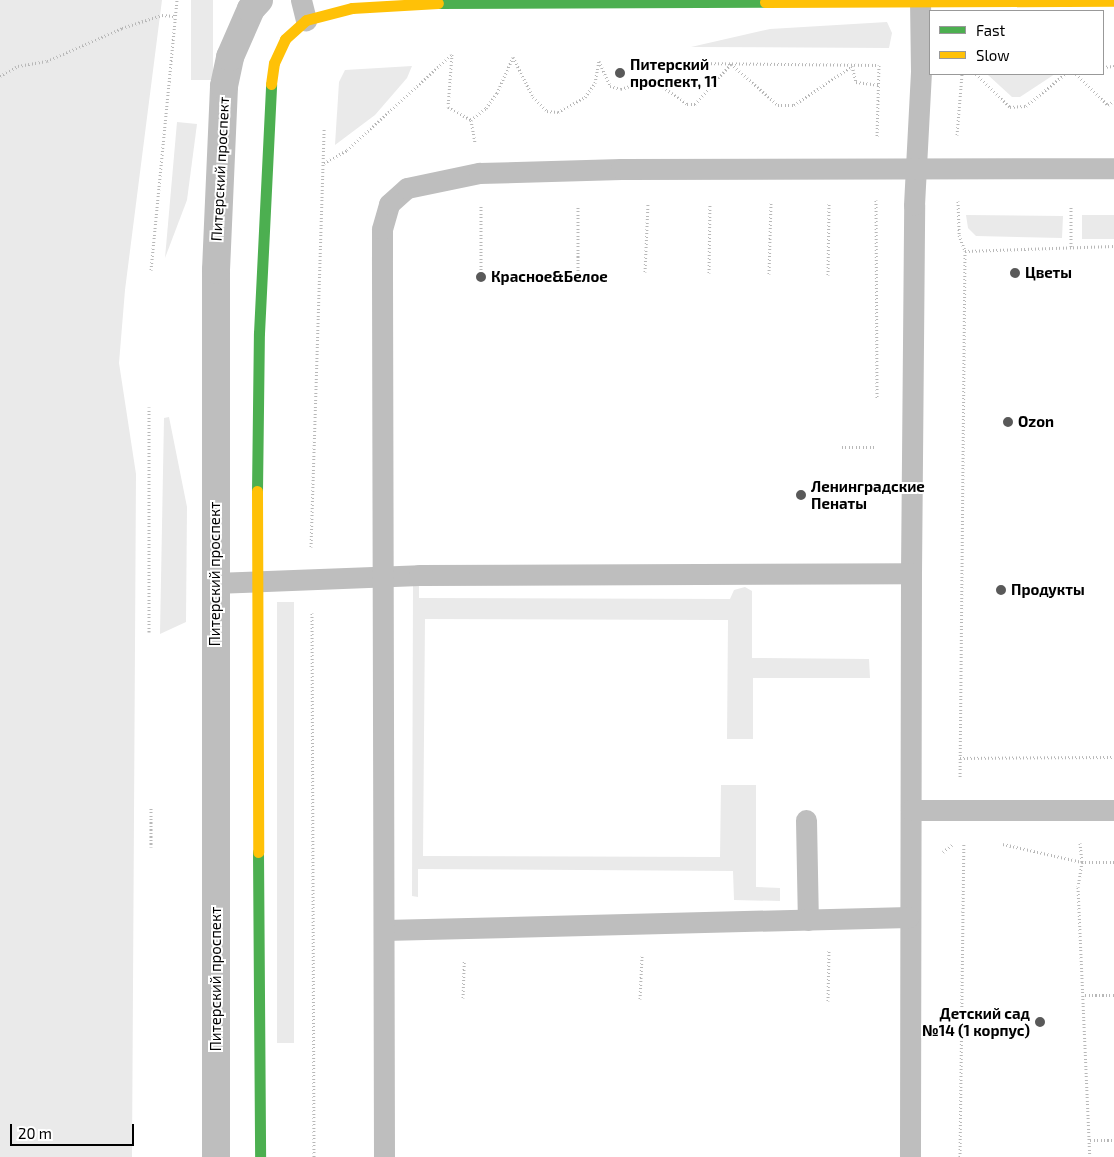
<!DOCTYPE html>
<html>
<head>
<meta charset="utf-8">
<style>
  body { margin:0 }
  #map { position:relative; width:1114px; height:1157px; overflow:hidden; background:#fff; font-family:"Exo 2",sans-serif }
  div>[style] { position:absolute }
  .green>* { inset:0; background:#eaeaea; transform-origin:0 0 }
  .path>* { height:3px; margin-top:-1.5px; transform-origin:0; background:repeating-linear-gradient(90deg,#b8b8b8 0 1px,transparent 0 3.5px) }
  .lane>* { height:21px; margin:-10.5px; padding:0 10.5px; transform-origin:10.5px; border-radius:10.5px; background:#bebebe }
  .street>* { height:28px; margin:-14px; padding:0 14px; transform-origin:14px; border-radius:14px; background:#bebebe }
  .fast>* { height:11px; margin:-5.5px; padding:0 5.5px; transform-origin:5.5px; border-radius:5.5px; background:#4caf50 }
  .slow>* { height:11px; margin:-5.5px; padding:0 5.5px; transform-origin:5.5px; border-radius:5.5px; background:#ffc107 }
  .dots>* { width:14px; height:14px; translate:-50% -50%; box-sizing:border-box; border:2px solid #fff; border-radius:50% }
  span { translate:-50% -50%; white-space:nowrap; text-align:center; line-height:1.15; -webkit-text-stroke:4px #fff; paint-order:stroke }
  .poi-label { font-size:15px; color:#000; font-weight:700 }
  .left { translate:0 -50%; text-align:left }
  .right { translate:-100% -50%; text-align:right }
  .street-label { font-size:15px; color:#000 }
  .legend { position:absolute; left:929px; top:10px; width:175px; height:65px; box-sizing:border-box; background:#fff; border:1px solid #999; margin:0; padding:6px 9px; list-style:none; font-size:15px; color:#000 }
  .legend li { display:flex; align-items:center; gap:10px; height:25px }
  .legend b { width:25px; border:1px solid #999 }
  .scale { position:absolute; left:10px; top:1124px; width:124px; height:22px; box-sizing:border-box; border:2px solid #000; border-top:0; padding-left:6px; font-size:15px; line-height:18px; white-space:nowrap; color:#000; -webkit-text-stroke:4px #fff; paint-order:stroke }
</style>
</head>
<body>
<div id="map">
  <div class="green">
    <i style="clip-path:polygon(0 0,162px 0,125px 290px,119px 363px,136px 474px,132px 1157px,0 1157px)"></i>
    <i style="left:191px;top:0;width:22px;height:80px"></i>
    <i style="clip-path:polygon(887px 22px,892px 33px,889px 48px,691px 47px,770px 29px)"></i>
    <i style="clip-path:polygon(412px 66px,407px 78px,375px 115px,335px 145px,339px 82px,345px 70px)"></i>
    <i style="clip-path:polygon(1055px 74px,1020px 97px,1012px 97px,988px 75px)"></i>
    <i style="clip-path:polygon(177px 122px,197px 124px,187px 200px,165px 258px)"></i>
    <i style="clip-path:polygon(966px 215px,1063px 216px,1062px 238px,976px 236px,968px 228px)"></i>
    <i style="left:1082px;top:215px;width:32px;height:24px"></i>
    <i style="clip-path:polygon(169px 417px,187px 507px,186px 622px,160px 634px,164px 418px)"></i>
    <i style="clip-path:polygon(419px 578px,419px 598px,730px 599px,734px 590px,745px 587px,752px 591px,752px 658px,869px 659px,870px 678px,753px 678px,753px 739px,727px 739px,728px 620px,425px 619px,423px 856px,720px 857px,721px 785px,756px 785px,756px 887px,780px 888px,780px 901px,734px 900px,733px 871px,418px 869px,418px 897px,412px 896px,413px 586px)"></i>
    <i style="left:277px;top:602px;width:17px;height:441px"></i>
  </div>
  <div class="path">
    <i style="left:452px;top:54px;width:53px;rotate:94.3deg"></i>
    <i style="left:448px;top:107px;width:26px;rotate:29deg"></i>
    <i style="left:471px;top:120px;width:22px;rotate:80deg"></i>
    <i style="left:690px;top:63px;width:189px;rotate:0.6deg"></i>
    <i style="left:879px;top:65px;width:72px;rotate:91.6deg"></i>
    <i style="left:1103px;top:67px;width:11px;rotate:-5deg"></i>
    <i style="left:976px;top:74px;width:47px;rotate:44.1deg"></i>
    <i style="left:1010px;top:107px;width:16px;rotate:-4deg"></i>
    <i style="left:1026px;top:106px;width:50px;rotate:-39.4deg"></i>
    <i style="left:1076px;top:74px;width:45px;rotate:44.1deg"></i>
    <i style="left:1108px;top:105px;width:7px;rotate:-34deg"></i>
    <i style="left:0;top:76px;width:21px;rotate:-29deg"></i>
    <i style="left:18px;top:66px;width:29px;rotate:-10deg"></i>
    <i style="left:47px;top:61px;width:82px;rotate:-23.7deg"></i>
    <i style="left:122px;top:28px;width:42px;rotate:-18deg"></i>
    <i style="left:162px;top:15px;width:13px;rotate:4deg"></i>
    <i style="left:471px;top:120px;width:19px;rotate:-39deg"></i>
    <i style="left:486px;top:108px;width:19px;rotate:-54deg"></i>
    <i style="left:497px;top:93px;width:39px;rotate:-66deg"></i>
    <i style="left:513px;top:57px;width:45px;rotate:63.4deg"></i>
    <i style="left:533px;top:97px;width:20px;rotate:45deg"></i>
    <i style="left:547px;top:111px;width:11px;rotate:5deg"></i>
    <i style="left:558px;top:112px;width:31px;rotate:-29deg"></i>
    <i style="left:585px;top:97px;width:17px;rotate:-54deg"></i>
    <i style="left:595px;top:83px;width:22px;rotate:-80deg"></i>
    <i style="left:599px;top:61px;width:27px;rotate:66deg"></i>
    <i style="left:610px;top:86px;width:11px;rotate:15deg"></i>
    <i style="left:621px;top:89px;width:25px;rotate:-18deg"></i>
    <i style="left:645px;top:81px;width:19px;rotate:18deg"></i>
    <i style="left:663px;top:87px;width:29px;rotate:35deg"></i>
    <i style="left:687px;top:104px;width:8px"></i>
    <i style="left:695px;top:104px;width:54px;rotate:-48deg"></i>
    <i style="left:731px;top:64px;width:62px;rotate:41.1deg"></i>
    <i style="left:778px;top:105px;width:16px"></i>
    <i style="left:794px;top:105px;width:70px;rotate:-33.9deg"></i>
    <i style="left:852px;top:66px;width:16px;rotate:76deg"></i>
    <i style="left:856px;top:82px;width:24px;rotate:7deg"></i>
    <i style="left:957px;top:135px;width:61px;rotate:-85.3deg"></i>
    <i style="left:324px;top:163px;width:26px;rotate:-29deg"></i>
    <i style="left:347px;top:150px;width:142px;rotate:-42.4deg"></i>
    <i style="left:876px;top:200px;width:199px;rotate:89.7deg"></i>
    <i style="left:958px;top:201px;width:34px;rotate:88deg"></i>
    <i style="left:959px;top:235px;width:17px;rotate:69deg"></i>
    <i style="left:965px;top:251px;width:527px;rotate:90.54deg"></i>
    <i style="left:481px;top:206px;width:64px;rotate:90deg"></i>
    <i style="left:1071px;top:247px;width:40px;rotate:-90deg"></i>
    <i style="left:965px;top:251px;width:149px;rotate:-1.9deg"></i>
    <i style="left:151px;top:270px;width:271px;rotate:-84.5deg"></i>
    <i style="left:578px;top:271px;width:66px;rotate:-90deg"></i>
    <i style="left:645px;top:272px;width:68px;rotate:-87.5deg"></i>
    <i style="left:709px;top:273px;width:69px;rotate:-89.2deg"></i>
    <i style="left:769px;top:274px;width:71px;rotate:-88.4deg"></i>
    <i style="left:828px;top:275px;width:72px;rotate:-89.2deg"></i>
    <i style="left:149px;top:407px;width:225px;rotate:90deg"></i>
    <i style="left:842px;top:447px;width:35px"></i>
    <i style="left:311px;top:547px;width:418px;rotate:-88.2deg"></i>
    <i style="left:312px;top:613px;width:544px;rotate:89.79deg"></i>
    <i style="left:960px;top:758px;width:154px;rotate:-0.4deg"></i>
    <i style="left:151px;top:808px;width:39px;rotate:90deg"></i>
    <i style="left:1080px;top:843px;width:19px;rotate:84deg"></i>
    <i style="left:1082px;top:862px;width:25px;rotate:99deg"></i>
    <i style="left:1078px;top:887px;width:270px;rotate:87.5deg"></i>
    <i style="left:1003px;top:844px;width:81px;rotate:12.8deg"></i>
    <i style="left:1082px;top:862px;width:32px"></i>
    <i style="left:943px;top:852px;width:13px;rotate:-39deg"></i>
    <i style="left:1085px;top:995px;width:29px"></i>
    <i style="left:463px;top:998px;width:37px;rotate:-88deg"></i>
    <i style="left:640px;top:999px;width:43px;rotate:-87.3deg"></i>
    <i style="left:828px;top:1001px;width:51px;rotate:-88.9deg"></i>
    <i style="left:1090px;top:1140px;width:24px"></i>
    <i style="left:960px;top:1157px;width:314px;rotate:-89.3deg"></i>
  </div>
  <div class="lane">
    <i style="left:301px;top:0;width:21px;rotate:76deg"></i>
    <i style="left:911px;top:573px;width:368px;rotate:-89.5deg"></i>
    <i style="left:914px;top:205px;width:134px;rotate:-87deg"></i>
    <i style="left:921px;top:71px;width:71px;rotate:-90.8deg"></i>
    <i style="left:214px;top:583px;width:205px;rotate:-2.2deg"></i>
    <i style="left:419px;top:575px;width:492px;rotate:-0.2deg"></i>
    <i style="left:911px;top:573px;width:584px;rotate:90.1deg"></i>
    <i style="left:911px;top:810px;width:203px"></i>
    <i style="left:806px;top:820px;width:100px;rotate:88.9deg"></i>
    <i style="left:384px;top:930px;width:525px;rotate:-1.42deg"></i>
    <i style="left:384px;top:1157px;width:900px;rotate:-90.13deg"></i>
    <i style="left:382px;top:257px;width:28px;rotate:-90deg"></i>
    <i style="left:382px;top:229px;width:26px;rotate:-74deg"></i>
    <i style="left:389px;top:204px;width:24px;rotate:-42deg"></i>
    <i style="left:407px;top:188px;width:74px;rotate:-11.8deg"></i>
    <i style="left:479px;top:173px;width:142px;rotate:-1.6deg"></i>
    <i style="left:621px;top:169px;width:493px;rotate:-0.1deg"></i>
  </div>
  <div class="street">
    <i style="left:216px;top:1157px;width:887px;rotate:-90deg"></i>
    <i style="left:216px;top:270px;width:184px;rotate:-87.5deg"></i>
    <i style="left:224px;top:86px;width:30px;rotate:-78deg"></i>
    <i style="left:230px;top:57px;width:52px;rotate:-66.4deg"></i>
    <i style="left:251px;top:9px;width:12px;rotate:-48deg"></i>
  </div>
  <div class="fast">
    <i style="left:438px;top:3px;width:327px;rotate:-0.2deg"></i>
    <i style="left:257px;top:491px;width:158px;rotate:-89.3deg"></i>
    <i style="left:259px;top:333px;width:249px;rotate:-87.2deg"></i>
    <i style="left:258px;top:852px;width:305px;rotate:89.6deg"></i>
  </div>
  <div class="slow">
    <i style="left:765px;top:2px;width:349px;rotate:-0.2deg"></i>
    <i style="left:271px;top:84px;width:21px;rotate:-82deg"></i>
    <i style="left:274px;top:63px;width:26px;rotate:-65deg"></i>
    <i style="left:285px;top:39px;width:28px;rotate:-42deg"></i>
    <i style="left:306px;top:20px;width:48px;rotate:-14.6deg"></i>
    <i style="left:352px;top:8px;width:86px;rotate:-3.3deg"></i>
    <i style="left:257px;top:491px;width:361px;rotate:89.8deg"></i>
  </div>
  <div class="dots">
    <i style="left:620px;top:73px;background:#595959"></i>
    <i style="left:1015px;top:273px;background:#595959"></i>
    <i style="left:481px;top:277px;background:#595959"></i>
    <i style="left:1008px;top:422px;background:#595959"></i>
    <i style="left:801px;top:495px;background:#595959"></i>
    <i style="left:1001px;top:590px;background:#595959"></i>
    <i style="left:1040px;top:1022px;background:#595959"></i>
  </div>
  <div class="poi-label">
    <span class="left" style="left:630px;top:73px">Питерский<br>проспект, 11</span>
    <span class="left" style="left:1025px;top:273px">Цветы</span>
    <span class="left" style="left:491px;top:277px">Красное&amp;Белое</span>
    <span class="left" style="left:1018px;top:422px">Ozon</span>
    <span class="left" style="left:811px;top:495px">Ленинградские<br>Пенаты</span>
    <span class="left" style="left:1011px;top:590px">Продукты</span>
    <span class="right" style="left:1030px;top:1022px">Детский сад<br>№14 (1 корпус)</span>
  </div>
  <div class="street-label">
    <span style="left:220px;top:169px;rotate:-87deg">Питерский проспект</span>
    <span style="left:215px;top:574px;rotate:-90deg">Питерский проспект</span>
    <span style="left:216px;top:979px;rotate:-90deg">Питерский проспект</span>
  </div>
  <ul class="legend">
  <li><b style="height:6px;background:#4caf50"></b>Fast</li>
  <li><b style="height:6px;background:#ffc107"></b>Slow</li>
  </ul>
  <div class="scale">20 m</div>
</div>
</body>
</html>
